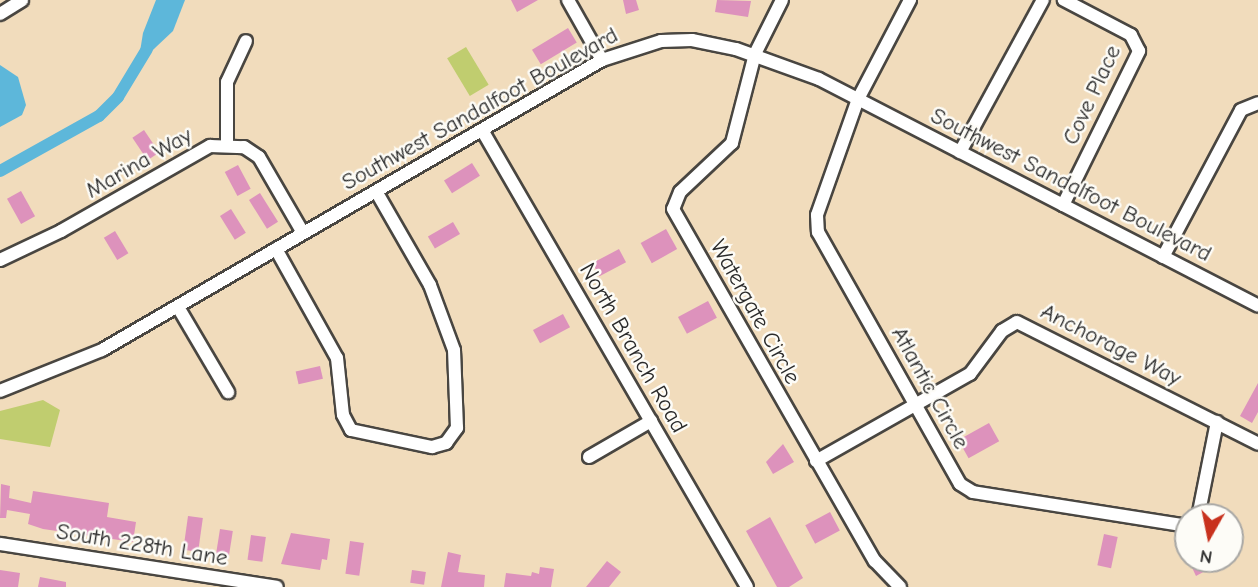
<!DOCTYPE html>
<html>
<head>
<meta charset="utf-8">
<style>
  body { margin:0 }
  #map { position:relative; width:1258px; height:587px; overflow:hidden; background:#f1dcbc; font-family:"Comic Neue",sans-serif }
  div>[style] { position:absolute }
  .green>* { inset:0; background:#c0cd6f; transform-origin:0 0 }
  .water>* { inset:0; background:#5db7da }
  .canal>* { height:12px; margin:-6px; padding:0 6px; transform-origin:6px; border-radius:6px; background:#5db7da }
  .building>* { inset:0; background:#dd92bc; transform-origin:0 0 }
  .roads { filter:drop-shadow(2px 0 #494641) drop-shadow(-2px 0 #494641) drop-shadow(0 2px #494641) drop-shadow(0 -2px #494641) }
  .minor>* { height:12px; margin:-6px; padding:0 6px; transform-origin:6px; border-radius:6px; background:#fff }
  span { translate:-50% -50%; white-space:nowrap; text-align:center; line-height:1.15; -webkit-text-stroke:5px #fdfcf7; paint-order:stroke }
  .street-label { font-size:23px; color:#2b2b2b }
  .north { position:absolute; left:1174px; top:503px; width:70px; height:70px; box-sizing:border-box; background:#fdfcf7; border:2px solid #a9a8a5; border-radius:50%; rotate:189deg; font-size:19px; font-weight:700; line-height:28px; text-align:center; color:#2b2b2b }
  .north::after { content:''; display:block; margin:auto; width:24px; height:32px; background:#c8321e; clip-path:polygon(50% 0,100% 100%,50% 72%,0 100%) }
</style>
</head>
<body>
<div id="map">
  <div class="green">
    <i style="left:466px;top:47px;width:44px;height:22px;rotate:59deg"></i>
    <i style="clip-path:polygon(43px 400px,60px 410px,50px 447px,0 439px,0 411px)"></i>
  </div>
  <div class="water">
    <i style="clip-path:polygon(156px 0,185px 0,173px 31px,138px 64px,143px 33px)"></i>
    <i style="clip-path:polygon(0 65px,18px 77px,26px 105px,22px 115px,0 127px)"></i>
  </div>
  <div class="canal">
    <i style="left:0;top:171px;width:113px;rotate:-29.1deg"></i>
    <i style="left:99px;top:116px;width:27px;rotate:-45deg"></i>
    <i style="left:118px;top:97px;width:56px;rotate:-58.9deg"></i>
  </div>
  <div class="building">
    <i style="clip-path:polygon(511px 0,538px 0,517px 12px)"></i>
    <i style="clip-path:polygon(623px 0,636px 0,639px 10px,626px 14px)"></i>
    <i style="clip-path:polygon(717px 0,751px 1px,748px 17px,715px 12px)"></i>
    <i style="left:568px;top:28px;width:17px;height:42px;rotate:59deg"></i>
    <i style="left:144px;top:130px;width:27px;height:14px;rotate:56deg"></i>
    <i style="left:472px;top:163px;width:15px;height:33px;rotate:58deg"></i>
    <i style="left:238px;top:165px;width:27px;height:15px;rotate:62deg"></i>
    <i style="left:21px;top:191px;width:29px;height:16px;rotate:61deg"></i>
    <i style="left:260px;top:193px;width:34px;height:13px;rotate:58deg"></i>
    <i style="left:231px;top:209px;width:28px;height:13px;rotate:58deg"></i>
    <i style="left:453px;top:222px;width:14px;height:29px;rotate:60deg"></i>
    <i style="left:666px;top:229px;width:23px;height:29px;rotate:61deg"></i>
    <i style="left:115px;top:231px;width:26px;height:13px;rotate:59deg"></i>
    <i style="left:619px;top:249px;width:15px;height:30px;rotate:62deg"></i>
    <i style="left:708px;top:301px;width:19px;height:34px;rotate:62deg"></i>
    <i style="left:563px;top:314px;width:15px;height:34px;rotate:62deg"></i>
    <i style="left:320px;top:366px;width:13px;height:25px;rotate:77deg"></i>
    <i style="clip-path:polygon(1258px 383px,1258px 412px,1252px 423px,1240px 416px)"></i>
    <i style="left:989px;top:423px;width:21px;height:35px;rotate:61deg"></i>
    <i style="clip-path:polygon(783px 444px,794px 462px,773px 474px,766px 462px)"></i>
    <i style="clip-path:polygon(1px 484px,10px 486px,9px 498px,31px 503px,33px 491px,109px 503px,107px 517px,136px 522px,133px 542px,43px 529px,28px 524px,30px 514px,7px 510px,6px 518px,0 518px)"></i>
    <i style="left:830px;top:512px;width:21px;height:28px;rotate:62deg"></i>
    <i style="left:188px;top:516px;width:15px;height:34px;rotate:8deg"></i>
    <i style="clip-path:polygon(770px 517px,803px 578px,789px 587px,777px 587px,746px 531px)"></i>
    <i style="left:220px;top:529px;width:13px;height:26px;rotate:9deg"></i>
    <i style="clip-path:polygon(291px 533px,330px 539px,327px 560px,322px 559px,320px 570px,281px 564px)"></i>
    <i style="left:1104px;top:534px;width:14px;height:32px;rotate:12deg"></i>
    <i style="left:251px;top:535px;width:15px;height:25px;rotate:8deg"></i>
    <i style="left:350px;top:541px;width:14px;height:33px;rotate:8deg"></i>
    <i style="clip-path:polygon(448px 552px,461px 555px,458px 572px,485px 575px,484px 587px,441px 587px)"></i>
    <i style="clip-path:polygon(1188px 559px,1227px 559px,1196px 576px)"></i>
    <i style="clip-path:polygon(607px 561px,621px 572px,609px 587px,586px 587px)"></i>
    <i style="clip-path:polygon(540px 567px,554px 569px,551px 587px,504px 587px,506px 573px,531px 576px,532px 572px,539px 574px)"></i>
    <i style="clip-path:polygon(0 570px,20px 573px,18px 587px,0 587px)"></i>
    <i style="left:412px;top:570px;width:14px;height:13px;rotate:8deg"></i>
    <i style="clip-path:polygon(40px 577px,66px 582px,66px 587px,38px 587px)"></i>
  </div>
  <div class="roads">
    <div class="minor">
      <i style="left:568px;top:0;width:69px;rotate:60.5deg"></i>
      <i style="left:782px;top:0;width:60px;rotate:116.6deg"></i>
      <i style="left:755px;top:54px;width:92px;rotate:104.5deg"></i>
      <i style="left:732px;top:143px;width:71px;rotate:136.7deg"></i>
      <i style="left:680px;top:192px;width:18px;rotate:112deg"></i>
      <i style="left:673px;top:209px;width:406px;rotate:60.2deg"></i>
      <i style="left:875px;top:561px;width:36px;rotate:46deg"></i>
      <i style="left:910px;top:0;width:112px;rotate:117.7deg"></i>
      <i style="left:858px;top:99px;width:123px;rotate:109.5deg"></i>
      <i style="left:817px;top:215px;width:17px;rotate:87deg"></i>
      <i style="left:818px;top:232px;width:289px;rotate:60.6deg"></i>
      <i style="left:960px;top:484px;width:15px;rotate:32deg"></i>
      <i style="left:973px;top:492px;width:218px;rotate:9deg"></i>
      <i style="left:0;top:14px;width:26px;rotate:-32deg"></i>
      <i style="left:482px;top:130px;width:528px;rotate:59.89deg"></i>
      <i style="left:227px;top:146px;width:64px;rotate:-90deg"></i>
      <i style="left:227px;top:82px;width:45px;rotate:-65.1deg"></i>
      <i style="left:960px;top:152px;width:173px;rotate:-61.4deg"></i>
      <i style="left:1063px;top:205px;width:172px;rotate:-63.7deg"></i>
      <i style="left:1139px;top:51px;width:18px;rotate:-117deg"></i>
      <i style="left:1131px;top:35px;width:76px;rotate:-152.4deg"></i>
      <i style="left:276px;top:249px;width:125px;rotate:60.8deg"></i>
      <i style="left:337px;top:358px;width:57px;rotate:84deg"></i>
      <i style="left:343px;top:415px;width:17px;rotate:62deg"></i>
      <i style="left:351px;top:430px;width:83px;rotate:11.9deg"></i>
      <i style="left:432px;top:447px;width:15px;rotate:-16deg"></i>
      <i style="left:446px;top:443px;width:19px;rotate:-54deg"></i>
      <i style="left:457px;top:428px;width:78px;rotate:-92.2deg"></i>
      <i style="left:454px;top:350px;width:69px;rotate:-110.3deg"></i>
      <i style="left:430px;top:285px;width:108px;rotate:-119.9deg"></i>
      <i style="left:1163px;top:257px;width:166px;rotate:-62deg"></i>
      <i style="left:1241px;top:110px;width:18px;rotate:-22deg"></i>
      <i style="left:0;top:260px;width:68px;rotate:-25.4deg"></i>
      <i style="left:61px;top:231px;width:172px;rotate:-29.7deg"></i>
      <i style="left:210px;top:146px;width:34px;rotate:2deg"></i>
      <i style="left:244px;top:147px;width:18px;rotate:34deg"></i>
      <i style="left:259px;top:157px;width:88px;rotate:59.9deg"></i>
      <i style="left:178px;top:307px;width:99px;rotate:59.5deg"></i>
      <i style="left:0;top:391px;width:110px;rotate:-21.9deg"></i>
      <i style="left:102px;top:350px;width:578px;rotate:-30.11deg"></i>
      <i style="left:602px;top:60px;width:62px;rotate:-17.9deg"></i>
      <i style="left:661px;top:41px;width:31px;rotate:-2deg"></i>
      <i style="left:692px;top:40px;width:45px;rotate:11.6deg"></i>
      <i style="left:736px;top:49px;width:88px;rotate:19.9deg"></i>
      <i style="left:819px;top:79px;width:494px;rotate:27.3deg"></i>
      <i style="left:589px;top:457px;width:72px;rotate:-30.1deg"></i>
      <i style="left:816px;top:461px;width:177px;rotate:-29.5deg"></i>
      <i style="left:970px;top:374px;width:54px;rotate:-53.3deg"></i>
      <i style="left:1002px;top:331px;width:17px;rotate:-31deg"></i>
      <i style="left:1017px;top:322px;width:270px;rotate:26.8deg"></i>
      <i style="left:1198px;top:517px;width:97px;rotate:-78.7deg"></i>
      <i style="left:0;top:544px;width:280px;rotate:8.8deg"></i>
    </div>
  </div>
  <div class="street-label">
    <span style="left:1092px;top:95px;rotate:-65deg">Cove Place</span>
    <span style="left:480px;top:109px;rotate:-29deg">Southwest Sandalfoot Boulevard</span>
    <span style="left:139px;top:163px;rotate:-30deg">Marina Way</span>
    <span style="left:1071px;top:185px;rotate:27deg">Southwest Sandalfoot Boulevard</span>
    <span style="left:755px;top:312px;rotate:61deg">Watergate Circle</span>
    <span style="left:1111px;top:345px;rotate:27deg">Anchorage Way</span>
    <span style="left:633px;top:348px;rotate:60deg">North Branch Road</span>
    <span style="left:930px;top:388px;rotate:61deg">Atlantic Circle</span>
    <span style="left:142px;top:545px;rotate:9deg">South 228th Lane</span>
  </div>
  <div class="north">N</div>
</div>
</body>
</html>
